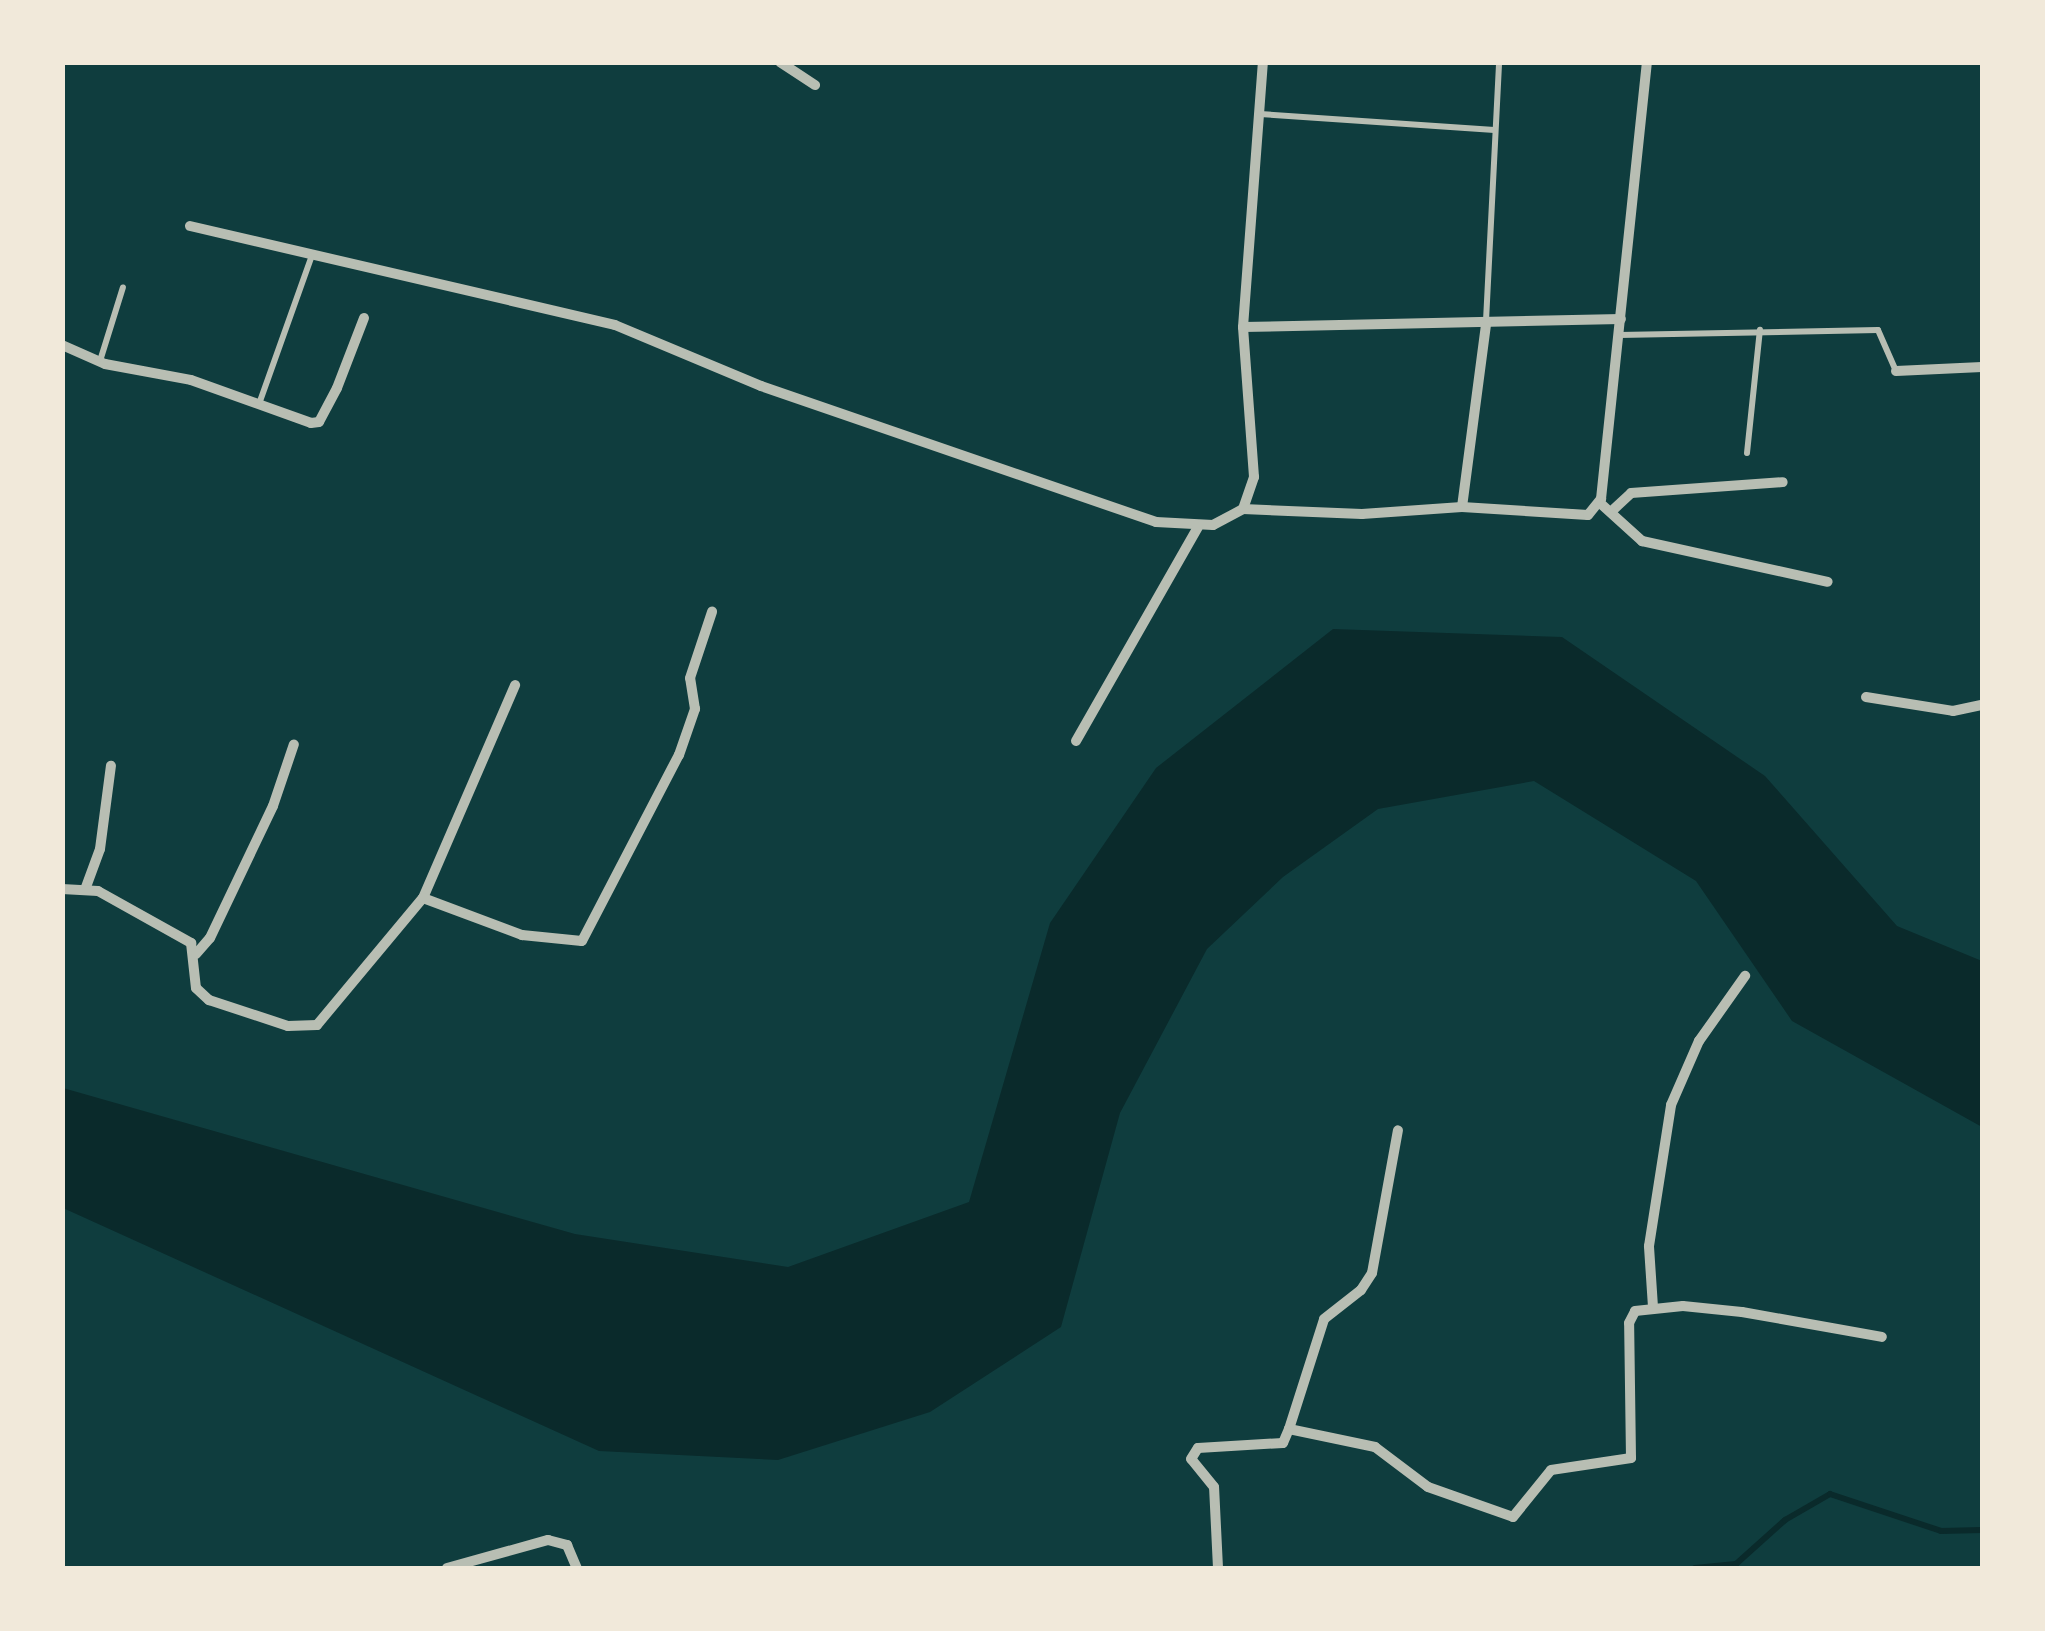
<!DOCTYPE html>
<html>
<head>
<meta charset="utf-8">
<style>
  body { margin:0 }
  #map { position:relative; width:2045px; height:1631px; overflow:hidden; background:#0f3d3e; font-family:Rubik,sans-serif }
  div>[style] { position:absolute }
  .water>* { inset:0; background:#0a2a2b }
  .stream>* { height:6px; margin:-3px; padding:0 3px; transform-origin:3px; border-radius:3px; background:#0a2a2b }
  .service>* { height:6px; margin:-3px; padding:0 3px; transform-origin:3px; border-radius:3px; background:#b8beb3 }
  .minor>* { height:10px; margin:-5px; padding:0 5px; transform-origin:5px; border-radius:5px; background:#b8beb3 }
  span { translate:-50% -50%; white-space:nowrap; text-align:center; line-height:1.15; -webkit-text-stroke:9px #f1e9da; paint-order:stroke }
  .frame { position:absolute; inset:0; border:65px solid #f1e9da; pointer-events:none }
</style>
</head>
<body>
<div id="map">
  <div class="water">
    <i style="clip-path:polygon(1333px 629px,1562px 637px,1765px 776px,1897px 926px,1982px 961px,1982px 1127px,1792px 1021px,1696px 881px,1534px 781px,1378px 809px,1283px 877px,1207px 949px,1120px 1113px,1061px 1327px,930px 1412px,778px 1460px,599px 1451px,63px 1208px,63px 1088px,575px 1234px,788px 1267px,969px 1202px,1050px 923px,1156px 768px)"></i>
  </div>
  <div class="stream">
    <i style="left:1695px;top:1568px;width:41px;rotate:-5.6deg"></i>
    <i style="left:1736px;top:1564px;width:66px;rotate:-41.9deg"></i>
    <i style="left:1785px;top:1520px;width:52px;rotate:-30deg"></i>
    <i style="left:1830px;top:1494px;width:117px;rotate:18.4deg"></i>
    <i style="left:1941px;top:1531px;width:41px;rotate:-1.4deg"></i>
  </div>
  <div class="service">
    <i style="left:1260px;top:114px;width:235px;rotate:3.9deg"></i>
    <i style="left:1486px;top:321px;width:259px;rotate:-87.1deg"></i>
    <i style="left:1619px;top:335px;width:259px;rotate:-1.1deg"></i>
    <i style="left:1878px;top:330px;width:45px;rotate:66.3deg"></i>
    <i style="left:100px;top:361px;width:77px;rotate:-72.7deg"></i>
    <i style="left:259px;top:404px;width:158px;rotate:-70.4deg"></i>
    <i style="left:1747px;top:453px;width:124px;rotate:-84deg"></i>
  </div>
  <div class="minor">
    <i style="left:780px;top:62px;width:42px;rotate:33.3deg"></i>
    <i style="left:190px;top:226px;width:436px;rotate:13.1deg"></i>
    <i style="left:615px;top:325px;width:158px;rotate:22.7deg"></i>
    <i style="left:761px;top:386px;width:418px;rotate:19deg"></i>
    <i style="left:1156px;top:522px;width:57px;rotate:3deg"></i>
    <i style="left:1213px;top:525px;width:34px;rotate:-28deg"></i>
    <i style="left:1243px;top:509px;width:119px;rotate:2.4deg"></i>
    <i style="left:1362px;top:514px;width:100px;rotate:-4deg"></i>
    <i style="left:1462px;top:507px;width:126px;rotate:3.6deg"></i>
    <i style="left:1588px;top:515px;width:21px;rotate:-51deg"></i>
    <i style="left:1601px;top:499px;width:439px;rotate:-84deg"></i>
    <i style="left:1243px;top:327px;width:378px;rotate:-1.2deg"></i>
    <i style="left:62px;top:345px;width:47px;rotate:23.8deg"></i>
    <i style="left:105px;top:364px;width:87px;rotate:10.5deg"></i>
    <i style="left:191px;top:380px;width:127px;rotate:19.7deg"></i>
    <i style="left:311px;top:423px;width:8px;rotate:-7deg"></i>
    <i style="left:319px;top:422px;width:38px;rotate:-62deg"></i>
    <i style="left:337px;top:388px;width:75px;rotate:-68.9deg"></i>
    <i style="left:1896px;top:371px;width:86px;rotate:-2.7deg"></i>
    <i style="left:1600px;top:503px;width:57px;rotate:42.1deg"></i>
    <i style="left:1642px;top:541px;width:190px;rotate:12.4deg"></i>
    <i style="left:1462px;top:507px;width:184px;rotate:-82.5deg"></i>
    <i style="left:1243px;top:509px;width:34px;rotate:-71deg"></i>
    <i style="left:1254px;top:477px;width:150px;rotate:-94.2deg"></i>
    <i style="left:1243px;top:327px;width:266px;rotate:-85.7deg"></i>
    <i style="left:1614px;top:509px;width:23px;rotate:-43deg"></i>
    <i style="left:1631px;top:493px;width:152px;rotate:-4.1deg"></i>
    <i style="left:1866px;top:697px;width:88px;rotate:9.1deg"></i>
    <i style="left:1953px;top:711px;width:30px;rotate:-12deg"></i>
    <i style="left:1076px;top:741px;width:246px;rotate:-60.3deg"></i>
    <i style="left:86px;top:887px;width:40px;rotate:-69.8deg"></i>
    <i style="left:100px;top:849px;width:84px;rotate:-82.5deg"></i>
    <i style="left:62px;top:889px;width:36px;rotate:3deg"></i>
    <i style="left:98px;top:891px;width:107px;rotate:29.2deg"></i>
    <i style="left:191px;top:943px;width:45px;rotate:83.7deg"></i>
    <i style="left:196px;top:988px;width:18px;rotate:43deg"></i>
    <i style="left:209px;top:1000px;width:83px;rotate:18.2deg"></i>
    <i style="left:288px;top:1026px;width:29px;rotate:-2deg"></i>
    <i style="left:317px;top:1025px;width:165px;rotate:-50.2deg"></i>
    <i style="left:423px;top:898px;width:232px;rotate:-66.6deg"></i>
    <i style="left:423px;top:898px;width:106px;rotate:20.5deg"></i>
    <i style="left:522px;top:935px;width:60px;rotate:5.7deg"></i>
    <i style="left:582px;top:941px;width:210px;rotate:-62.5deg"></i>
    <i style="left:679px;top:755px;width:49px;rotate:-70.8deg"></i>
    <i style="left:695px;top:709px;width:31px;rotate:-99deg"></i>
    <i style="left:690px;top:678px;width:70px;rotate:-71.6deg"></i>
    <i style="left:196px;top:954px;width:21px;rotate:-49deg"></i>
    <i style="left:210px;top:938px;width:146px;rotate:-64.5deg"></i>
    <i style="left:273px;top:806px;width:65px;rotate:-71.3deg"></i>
    <i style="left:1653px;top:1307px;width:61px;rotate:-93.8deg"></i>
    <i style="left:1649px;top:1246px;width:143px;rotate:-81.1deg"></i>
    <i style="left:1671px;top:1105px;width:70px;rotate:-66.4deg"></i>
    <i style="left:1699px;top:1041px;width:80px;rotate:-54.7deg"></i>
    <i style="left:1289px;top:1429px;width:115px;rotate:-72.3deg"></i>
    <i style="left:1324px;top:1319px;width:47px;rotate:-38.1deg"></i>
    <i style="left:1361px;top:1290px;width:20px;rotate:-57deg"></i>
    <i style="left:1372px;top:1273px;width:145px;rotate:-79.7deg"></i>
    <i style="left:447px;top:1568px;width:105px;rotate:-15.5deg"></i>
    <i style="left:548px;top:1540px;width:20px;rotate:15deg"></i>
    <i style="left:567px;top:1545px;width:25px;rotate:67deg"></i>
    <i style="left:1218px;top:1568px;width:81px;rotate:-92.8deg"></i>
    <i style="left:1214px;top:1487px;width:36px;rotate:-129deg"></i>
    <i style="left:1191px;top:1459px;width:13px;rotate:-58deg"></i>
    <i style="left:1198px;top:1448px;width:85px;rotate:-3.4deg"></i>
    <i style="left:1283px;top:1443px;width:15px;rotate:-67deg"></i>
    <i style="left:1289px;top:1429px;width:88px;rotate:11.8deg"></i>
    <i style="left:1375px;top:1447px;width:66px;rotate:37deg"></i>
    <i style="left:1428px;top:1487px;width:90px;rotate:19.4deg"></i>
    <i style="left:1513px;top:1517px;width:60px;rotate:-51deg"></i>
    <i style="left:1551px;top:1470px;width:81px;rotate:-8.5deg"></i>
    <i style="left:1631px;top:1458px;width:135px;rotate:-90.8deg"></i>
    <i style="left:1629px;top:1323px;width:13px;rotate:-63deg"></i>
    <i style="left:1635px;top:1311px;width:48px;rotate:-5.9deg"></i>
    <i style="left:1683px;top:1306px;width:59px;rotate:5.8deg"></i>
    <i style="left:1742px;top:1312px;width:142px;rotate:10.1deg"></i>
  </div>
  <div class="frame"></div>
</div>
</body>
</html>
